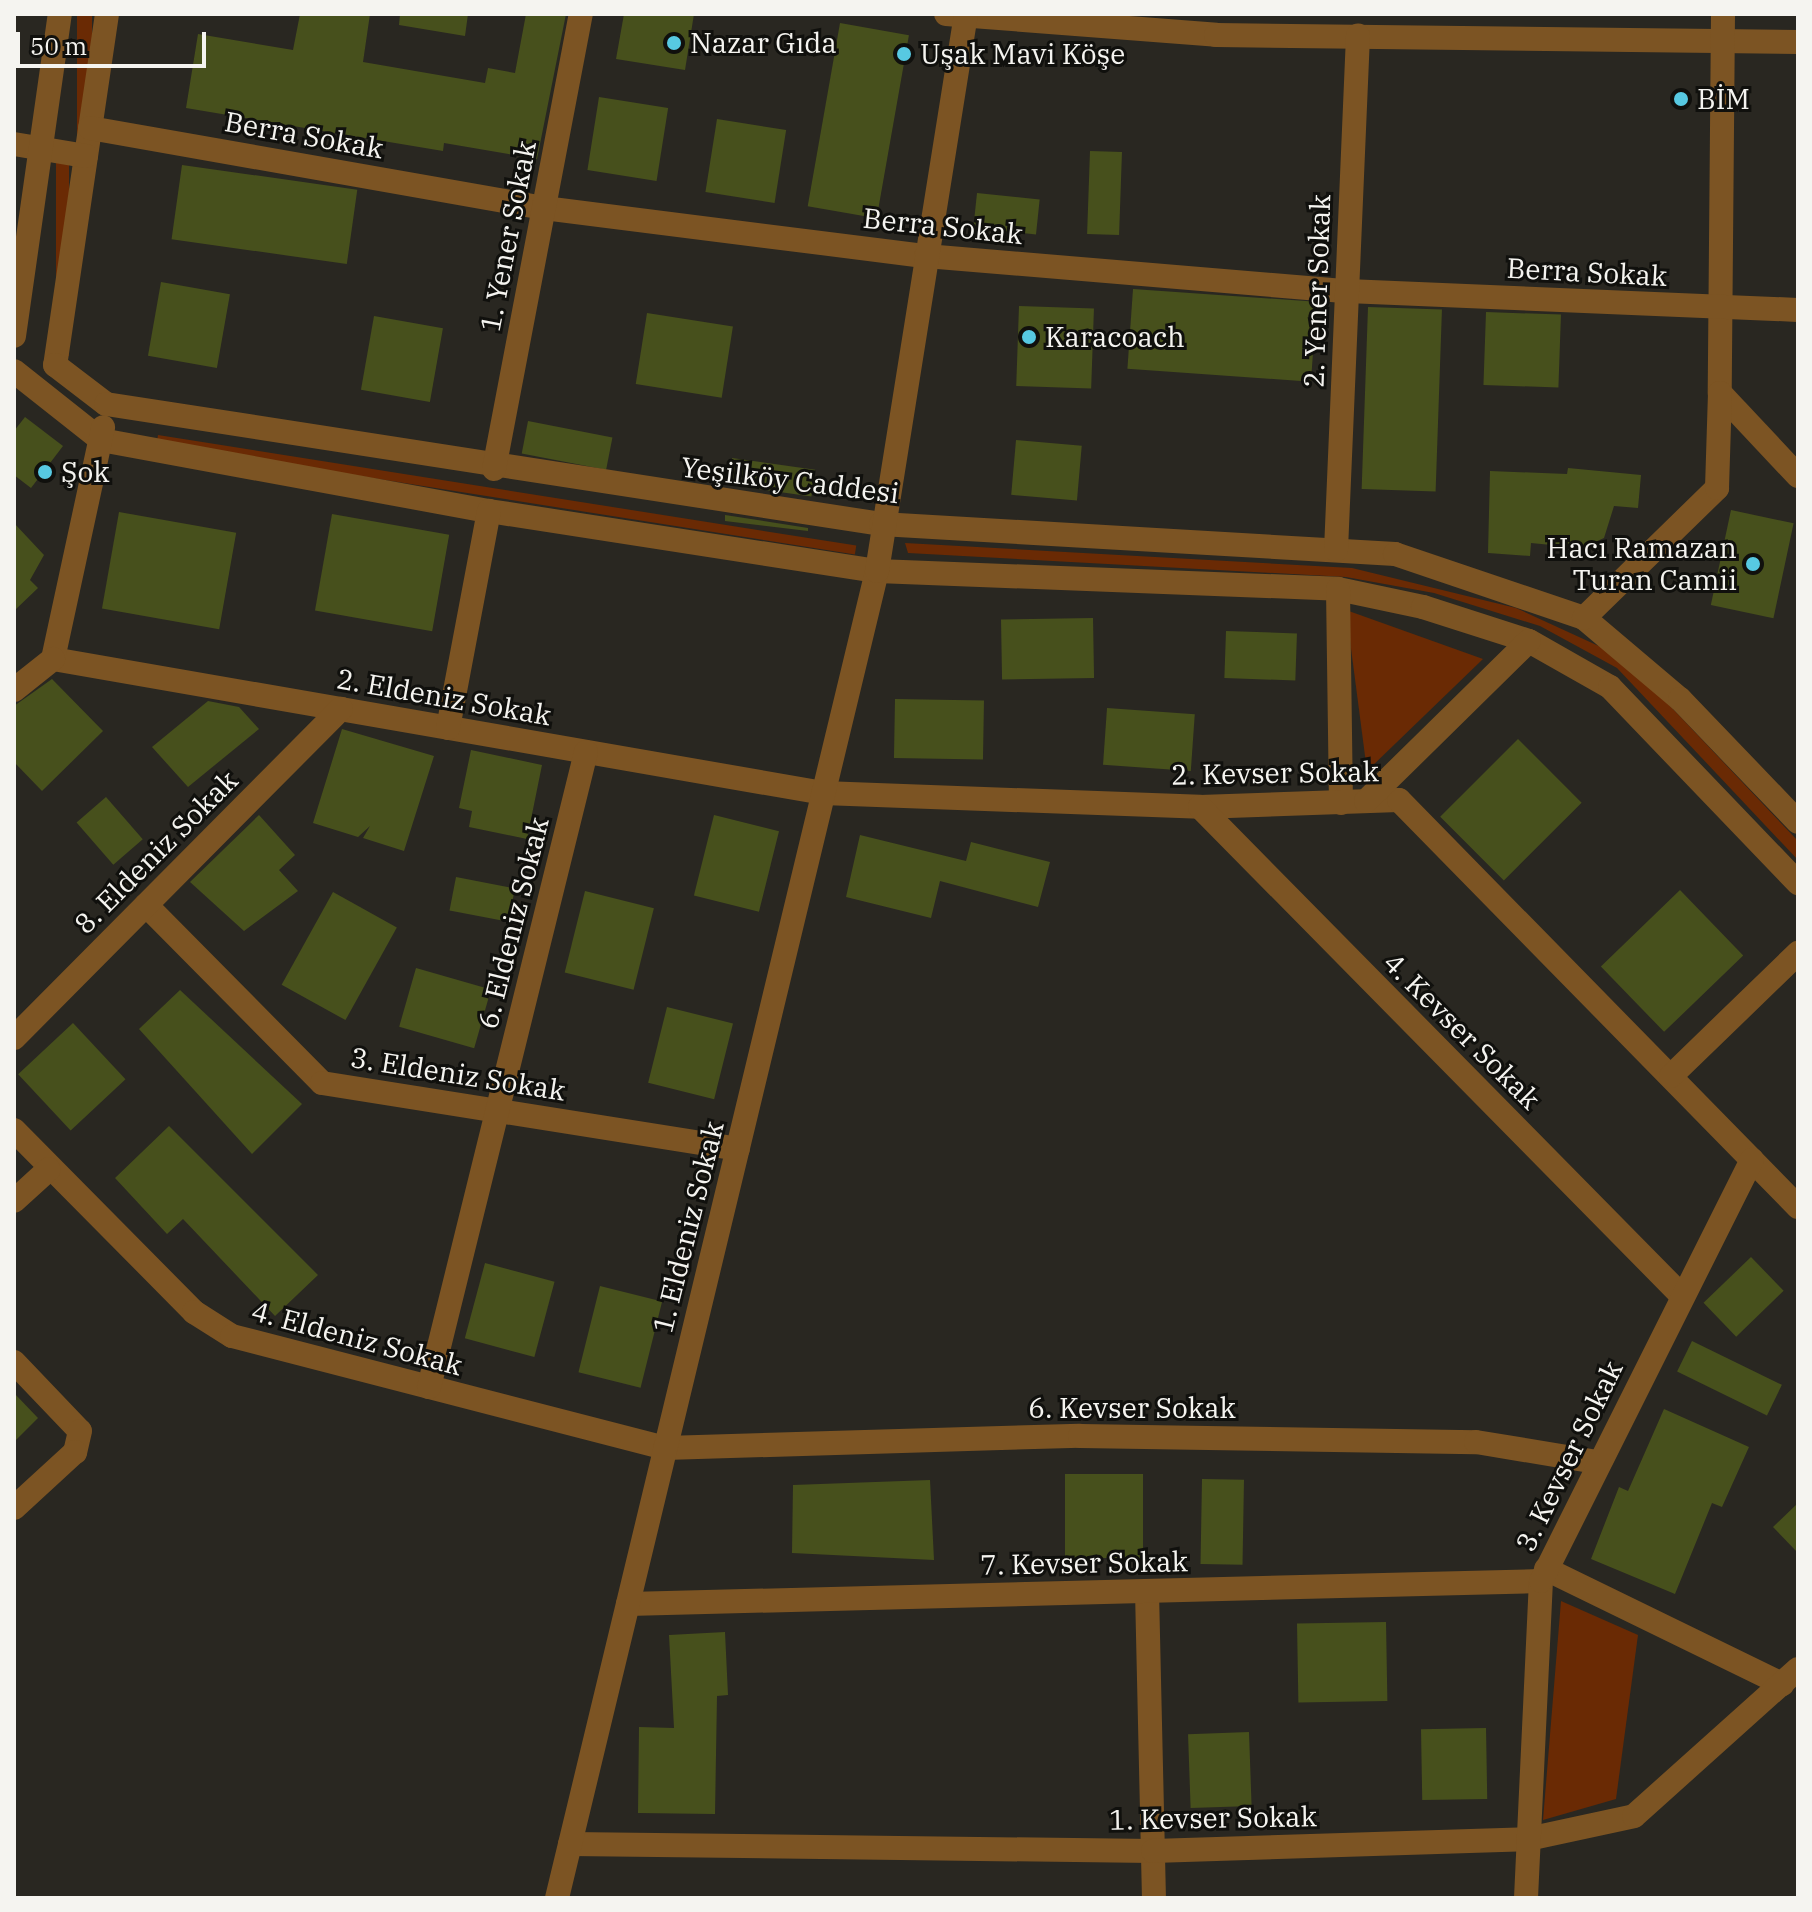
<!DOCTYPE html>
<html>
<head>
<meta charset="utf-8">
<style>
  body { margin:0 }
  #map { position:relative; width:1812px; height:1912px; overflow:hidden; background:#292721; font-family:"IBM Plex Serif",serif }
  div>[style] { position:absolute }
  .green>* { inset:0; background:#6a2a04; transform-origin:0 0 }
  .building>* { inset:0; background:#47501c; transform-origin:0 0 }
  .minor>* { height:24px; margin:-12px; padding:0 12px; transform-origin:12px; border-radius:12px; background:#7c5423 }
  .dots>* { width:22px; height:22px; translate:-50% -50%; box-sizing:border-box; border:4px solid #10100d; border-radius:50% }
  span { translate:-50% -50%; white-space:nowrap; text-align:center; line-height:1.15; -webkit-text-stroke:6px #10100d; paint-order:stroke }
  .poi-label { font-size:28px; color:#f5f4f0 }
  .left { translate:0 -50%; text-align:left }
  .right { translate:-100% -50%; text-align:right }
  .street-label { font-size:28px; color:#f5f4f0 }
  .frame { position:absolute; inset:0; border:16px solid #f5f4f0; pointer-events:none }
  .scale { position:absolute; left:16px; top:32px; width:190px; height:36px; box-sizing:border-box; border:4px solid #f5f4f0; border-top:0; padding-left:10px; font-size:24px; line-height:28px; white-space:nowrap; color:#f5f4f0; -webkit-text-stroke:6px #10100d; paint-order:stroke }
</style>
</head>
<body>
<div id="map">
  <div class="green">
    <i style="left:77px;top:14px;width:15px;height:125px"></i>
    <i style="left:56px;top:163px;width:13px;height:193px"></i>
    <i style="left:158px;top:435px;width:707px;height:9px;rotate:9deg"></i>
    <i style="clip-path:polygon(905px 543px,1352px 568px,1516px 608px,1603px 648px,1654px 689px,1798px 841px,1798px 860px,1617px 668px,1540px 626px,1434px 593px,1346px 577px,908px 553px)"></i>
    <i style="clip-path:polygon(1346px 610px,1483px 659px,1367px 771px)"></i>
    <i style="clip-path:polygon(1561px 1601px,1638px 1635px,1616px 1799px,1543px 1820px)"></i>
  </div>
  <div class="building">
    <i style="clip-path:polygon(300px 14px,370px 14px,363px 62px,485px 83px,488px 68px,515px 73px,526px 14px,566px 14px,537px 159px,444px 143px,443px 151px,186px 108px,198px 34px,293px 50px)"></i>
    <i style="clip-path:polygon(400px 14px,468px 14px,465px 36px,399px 25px)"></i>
    <i style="clip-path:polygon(624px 14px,694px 14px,685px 70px,616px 59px)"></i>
    <i style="left:840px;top:23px;width:70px;height:186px;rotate:10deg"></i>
    <i style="left:599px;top:97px;width:70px;height:74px;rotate:9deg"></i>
    <i style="left:717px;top:119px;width:70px;height:74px;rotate:9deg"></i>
    <i style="left:1090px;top:151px;width:32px;height:83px;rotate:2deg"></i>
    <i style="left:182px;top:165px;width:177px;height:75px;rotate:8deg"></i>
    <i style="left:977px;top:193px;width:63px;height:35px;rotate:6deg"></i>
    <i style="left:161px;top:282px;width:70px;height:75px;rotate:10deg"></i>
    <i style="left:1133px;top:289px;width:184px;height:80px;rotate:4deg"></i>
    <i style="left:1019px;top:306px;width:75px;height:80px;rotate:2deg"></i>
    <i style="left:1368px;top:307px;width:74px;height:182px;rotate:2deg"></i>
    <i style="left:1486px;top:312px;width:75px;height:73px;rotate:2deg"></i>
    <i style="left:647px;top:313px;width:87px;height:72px;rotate:9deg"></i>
    <i style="left:374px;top:316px;width:70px;height:75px;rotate:10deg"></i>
    <i style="clip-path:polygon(25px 417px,63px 446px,31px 488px,14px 475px,14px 431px)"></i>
    <i style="left:528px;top:421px;width:86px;height:33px;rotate:11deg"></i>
    <i style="left:1016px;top:440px;width:66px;height:55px;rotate:5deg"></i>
    <i style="left:732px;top:458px;width:84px;height:27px;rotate:8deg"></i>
    <i style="clip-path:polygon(1568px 468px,1641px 475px,1638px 508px,1614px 506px,1604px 538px,1582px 548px,1531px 543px,1530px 556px,1488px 553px,1490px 471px,1567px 474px)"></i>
    <i style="left:1731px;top:510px;width:64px;height:97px;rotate:12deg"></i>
    <i style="left:119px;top:512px;width:119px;height:98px;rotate:10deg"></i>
    <i style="left:332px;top:514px;width:119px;height:98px;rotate:10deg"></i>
    <i style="clip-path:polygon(725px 515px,808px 528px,808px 531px,725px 521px)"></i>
    <i style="clip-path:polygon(14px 523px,44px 555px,30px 580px,38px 588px,14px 611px)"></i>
    <i style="left:1093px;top:618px;width:60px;height:92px;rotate:89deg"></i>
    <i style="left:1226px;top:631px;width:71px;height:47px;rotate:2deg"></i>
    <i style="clip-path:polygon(52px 679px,103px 731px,42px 791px,14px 762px,14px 706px)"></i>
    <i style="left:895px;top:699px;width:89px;height:59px;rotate:1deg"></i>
    <i style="clip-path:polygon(208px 701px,239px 707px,259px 729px,188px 787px,152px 747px)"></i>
    <i style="left:1107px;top:708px;width:88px;height:57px;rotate:4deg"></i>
    <i style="clip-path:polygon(342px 729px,434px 756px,404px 851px,363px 838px,370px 826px,358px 837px,313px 823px)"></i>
    <i style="left:1518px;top:739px;width:90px;height:110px;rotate:45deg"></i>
    <i style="clip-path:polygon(471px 750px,542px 765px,527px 839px,469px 827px,472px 811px,459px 808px)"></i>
    <i style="left:106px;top:797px;width:56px;height:39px;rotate:49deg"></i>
    <i style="clip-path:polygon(259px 815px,295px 855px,279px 870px,298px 891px,244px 931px,190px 882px)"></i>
    <i style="left:714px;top:815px;width:67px;height:83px;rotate:14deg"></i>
    <i style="clip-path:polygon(860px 835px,966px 861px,971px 842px,1050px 862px,1038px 907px,940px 881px,931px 918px,846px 897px)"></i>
    <i style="left:456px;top:877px;width:60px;height:34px;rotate:11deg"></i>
    <i style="left:1680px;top:890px;width:91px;height:110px;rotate:46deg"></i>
    <i style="left:585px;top:891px;width:71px;height:84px;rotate:14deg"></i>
    <i style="left:333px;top:892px;width:73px;height:106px;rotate:29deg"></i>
    <i style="left:416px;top:968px;width:78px;height:61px;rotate:16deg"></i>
    <i style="clip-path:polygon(180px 990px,302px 1104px,252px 1154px,139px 1029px)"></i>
    <i style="left:667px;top:1007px;width:68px;height:78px;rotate:14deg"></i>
    <i style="left:73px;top:1023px;width:77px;height:75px;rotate:47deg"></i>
    <i style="clip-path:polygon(169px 1126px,318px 1275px,275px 1316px,183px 1219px,167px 1234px,115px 1178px)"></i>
    <i style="left:1751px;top:1257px;width:47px;height:66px;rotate:46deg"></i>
    <i style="left:485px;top:1263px;width:72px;height:78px;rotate:15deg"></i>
    <i style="left:600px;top:1286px;width:64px;height:89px;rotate:14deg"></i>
    <i style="left:1692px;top:1341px;width:100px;height:34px;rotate:26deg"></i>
    <i style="clip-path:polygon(14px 1393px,38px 1418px,14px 1442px)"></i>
    <i style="clip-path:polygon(1664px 1409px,1749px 1447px,1722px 1507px,1712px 1503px,1675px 1594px,1591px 1559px,1619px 1487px,1628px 1491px)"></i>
    <i style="left:1065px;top:1474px;width:78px;height:84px"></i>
    <i style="left:1202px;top:1479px;width:42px;height:85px;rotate:1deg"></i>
    <i style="clip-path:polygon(930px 1480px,934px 1560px,792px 1553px,793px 1485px)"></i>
    <i style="clip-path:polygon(1798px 1503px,1798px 1553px,1773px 1527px)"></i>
    <i style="left:1386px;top:1622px;width:79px;height:89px;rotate:89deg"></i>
    <i style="clip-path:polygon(725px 1632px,728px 1695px,717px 1696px,715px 1814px,638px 1813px,639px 1727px,674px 1728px,669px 1635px)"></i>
    <i style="left:1486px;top:1728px;width:71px;height:65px;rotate:89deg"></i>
    <i style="left:1249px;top:1732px;width:74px;height:61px;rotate:88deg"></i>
  </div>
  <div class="minor">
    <i style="left:107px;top:14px;width:355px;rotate:98.4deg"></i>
    <i style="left:55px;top:365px;width:64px;rotate:37.4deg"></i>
    <i style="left:106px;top:404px;width:784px;rotate:8.8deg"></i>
    <i style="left:881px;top:524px;width:515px;rotate:3.34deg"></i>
    <i style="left:1395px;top:554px;width:200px;rotate:18.7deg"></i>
    <i style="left:1584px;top:618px;width:126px;rotate:40.2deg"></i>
    <i style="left:1680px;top:699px;width:170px;rotate:46.2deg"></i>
    <i style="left:946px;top:14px;width:271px;rotate:4.4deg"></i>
    <i style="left:1216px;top:35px;width:582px;rotate:0.69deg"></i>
    <i style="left:1723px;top:14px;width:379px;rotate:90.5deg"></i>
    <i style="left:1720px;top:393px;width:114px;rotate:46.8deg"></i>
    <i style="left:90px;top:128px;width:461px;rotate:10deg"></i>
    <i style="left:544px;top:208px;width:385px;rotate:7.2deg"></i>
    <i style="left:926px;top:256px;width:422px;rotate:4.8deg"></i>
    <i style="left:1347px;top:291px;width:451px;rotate:2.4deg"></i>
    <i style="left:14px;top:144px;width:73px;rotate:9.5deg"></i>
    <i style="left:14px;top:336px;width:325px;rotate:-81.9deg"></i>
    <i style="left:14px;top:371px;width:111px;rotate:38.4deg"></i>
    <i style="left:101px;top:440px;width:394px;rotate:10.4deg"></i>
    <i style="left:489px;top:511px;width:393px;rotate:8.8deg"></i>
    <i style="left:877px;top:571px;width:461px;rotate:2.2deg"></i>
    <i style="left:1338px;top:589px;width:87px;rotate:12deg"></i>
    <i style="left:1423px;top:607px;width:111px;rotate:17.8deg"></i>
    <i style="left:1529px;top:641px;width:93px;rotate:29.6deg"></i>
    <i style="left:1610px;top:687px;width:272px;rotate:46.2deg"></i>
    <i style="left:494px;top:469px;width:463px;rotate:-79.2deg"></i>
    <i style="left:1336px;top:550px;width:515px;rotate:-87.55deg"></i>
    <i style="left:1338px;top:589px;width:214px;rotate:89.2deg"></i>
    <i style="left:1584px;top:618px;width:186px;rotate:-44.3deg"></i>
    <i style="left:1717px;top:488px;width:95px;rotate:-88.2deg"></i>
    <i style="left:53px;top:659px;width:782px;rotate:9.87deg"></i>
    <i style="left:823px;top:793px;width:377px;rotate:2.1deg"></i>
    <i style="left:1200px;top:807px;width:199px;rotate:-2deg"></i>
    <i style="left:1399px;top:800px;width:570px;rotate:45.57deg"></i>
    <i style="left:53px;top:659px;width:237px;rotate:-77.8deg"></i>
    <i style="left:14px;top:690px;width:50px;rotate:-38.5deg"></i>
    <i style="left:448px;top:728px;width:221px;rotate:-79.3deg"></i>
    <i style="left:1366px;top:801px;width:228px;rotate:-44.5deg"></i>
    <i style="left:1200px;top:807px;width:687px;rotate:45.41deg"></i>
    <i style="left:146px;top:905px;width:250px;rotate:45.3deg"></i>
    <i style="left:322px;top:1083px;width:421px;rotate:9deg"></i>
    <i style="left:14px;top:1038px;width:464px;rotate:-45.2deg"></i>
    <i style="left:1671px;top:1076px;width:177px;rotate:-44.1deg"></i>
    <i style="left:14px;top:1130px;width:256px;rotate:45.3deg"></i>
    <i style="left:194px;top:1312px;width:45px;rotate:32.3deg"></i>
    <i style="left:232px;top:1336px;width:447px;rotate:14.5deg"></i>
    <i style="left:665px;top:1448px;width:415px;rotate:-1.7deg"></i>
    <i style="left:1080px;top:1436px;width:396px;rotate:0.9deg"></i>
    <i style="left:1476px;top:1442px;width:123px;rotate:9.4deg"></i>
    <i style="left:14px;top:1201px;width:47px;rotate:-42.4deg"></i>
    <i style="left:14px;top:1362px;width:95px;rotate:46.3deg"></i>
    <i style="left:80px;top:1431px;width:22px;rotate:103deg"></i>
    <i style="left:75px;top:1452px;width:83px;rotate:137.4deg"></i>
    <i style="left:429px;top:1387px;width:654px;rotate:-76.11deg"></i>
    <i style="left:1546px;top:1569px;width:263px;rotate:26deg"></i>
    <i style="left:1147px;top:1591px;width:307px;rotate:88.7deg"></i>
    <i style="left:628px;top:1604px;width:913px;rotate:-1.44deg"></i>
    <i style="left:570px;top:1844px;width:583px;rotate:0.69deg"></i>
    <i style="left:1153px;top:1851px;width:375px;rotate:-1.8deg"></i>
    <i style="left:1528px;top:1839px;width:108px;rotate:-12.2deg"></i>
    <i style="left:1634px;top:1816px;width:220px;rotate:-41.9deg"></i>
    <i style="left:557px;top:1898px;width:1365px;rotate:-76.44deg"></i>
    <i style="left:877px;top:571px;width:564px;rotate:-80.92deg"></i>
    <i style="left:1526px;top:1898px;width:317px;rotate:-87.3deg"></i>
    <i style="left:1541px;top:1581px;width:471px;rotate:-63.4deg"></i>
  </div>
  <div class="dots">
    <i style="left:674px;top:43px;background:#57c9e2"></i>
    <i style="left:904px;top:54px;background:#57c9e2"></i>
    <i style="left:1681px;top:99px;background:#57c9e2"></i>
    <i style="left:1029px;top:337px;background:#57c9e2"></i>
    <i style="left:45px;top:472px;background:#57c9e2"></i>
    <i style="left:1753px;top:564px;background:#57c9e2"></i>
  </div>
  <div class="poi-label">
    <span class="left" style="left:690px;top:43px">Nazar Gıda</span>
    <span class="left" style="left:920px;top:54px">Uşak Mavi Köşe</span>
    <span class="left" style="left:1697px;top:99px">BİM</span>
    <span class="left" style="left:1045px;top:337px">Karacoach</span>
    <span class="left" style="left:61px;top:472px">Şok</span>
    <span class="right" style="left:1737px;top:564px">Hacı Ramazan<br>Turan Camii</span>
  </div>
  <div class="street-label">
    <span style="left:304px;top:135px;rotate:10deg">Berra Sokak</span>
    <span style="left:943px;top:226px;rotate:6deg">Berra Sokak</span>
    <span style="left:508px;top:236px;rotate:-79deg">1. Yener Sokak</span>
    <span style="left:1587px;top:272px;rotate:3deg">Berra Sokak</span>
    <span style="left:1317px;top:291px;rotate:-88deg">2. Yener Sokak</span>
    <span style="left:790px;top:480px;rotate:7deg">Yeşilköy Caddesi</span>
    <span style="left:444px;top:697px;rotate:10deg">2. Eldeniz Sokak</span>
    <span style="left:1275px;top:773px;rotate:-1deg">2. Kevser Sokak</span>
    <span style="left:156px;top:852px;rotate:-45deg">8. Eldeniz Sokak</span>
    <span style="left:513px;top:923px;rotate:-76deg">6. Eldeniz Sokak</span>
    <span style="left:1462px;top:1031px;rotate:45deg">4. Kevser Sokak</span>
    <span style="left:458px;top:1074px;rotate:9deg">3. Eldeniz Sokak</span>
    <span style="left:688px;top:1227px;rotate:-76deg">1. Eldeniz Sokak</span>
    <span style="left:357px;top:1338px;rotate:15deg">4. Eldeniz Sokak</span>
    <span style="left:1132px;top:1408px">6. Kevser Sokak</span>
    <span style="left:1569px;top:1456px;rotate:-64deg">3. Kevser Sokak</span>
    <span style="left:1084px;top:1563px;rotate:-1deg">7. Kevser Sokak</span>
    <span style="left:1213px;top:1818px;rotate:-1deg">1. Kevser Sokak</span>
  </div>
  <div class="frame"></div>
  <div class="scale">50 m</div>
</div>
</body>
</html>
